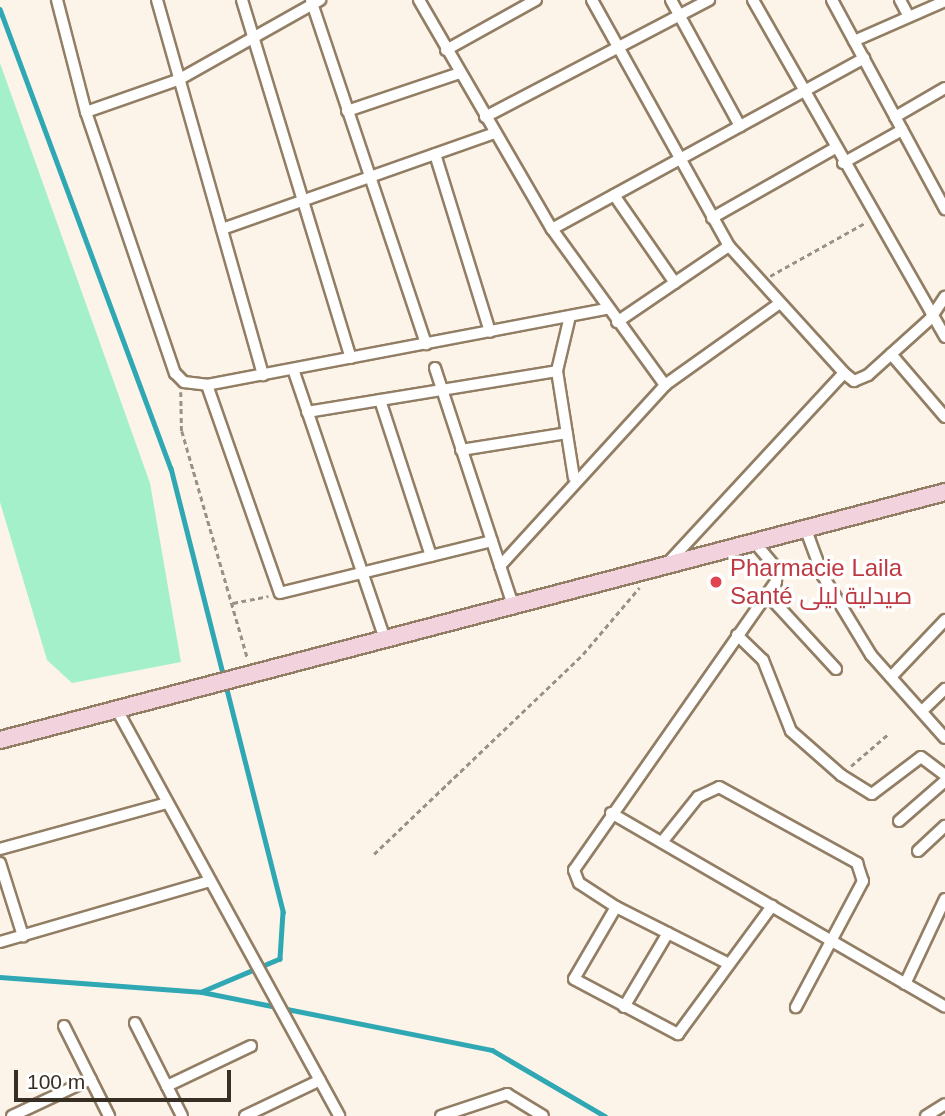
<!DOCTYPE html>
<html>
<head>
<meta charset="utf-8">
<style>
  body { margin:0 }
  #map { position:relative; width:945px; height:1116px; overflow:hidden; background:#fdf4e9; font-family:Arial,Cairo,sans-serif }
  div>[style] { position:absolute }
  .green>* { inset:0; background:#a4f0cb }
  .stream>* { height:4.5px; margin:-2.25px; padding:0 2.25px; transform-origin:2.25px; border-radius:2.25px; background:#2fa8b4 }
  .path>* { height:2.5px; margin-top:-1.25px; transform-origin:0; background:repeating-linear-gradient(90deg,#9a9186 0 5px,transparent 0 8.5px) }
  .roads { filter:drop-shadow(2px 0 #927e64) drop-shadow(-2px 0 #927e64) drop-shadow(0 2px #927e64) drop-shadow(0 -2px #927e64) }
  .street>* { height:10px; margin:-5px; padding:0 5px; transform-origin:5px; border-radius:5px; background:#fff }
  .secondary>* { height:16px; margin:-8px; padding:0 8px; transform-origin:8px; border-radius:8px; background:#f1d2dd }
  .dots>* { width:19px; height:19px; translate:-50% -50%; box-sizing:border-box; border:4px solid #fff; border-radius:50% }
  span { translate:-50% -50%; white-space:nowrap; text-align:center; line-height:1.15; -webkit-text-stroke:7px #fff; paint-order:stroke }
  .health-label { font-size:24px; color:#be3a42 }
  .left { translate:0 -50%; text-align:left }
  .scale { position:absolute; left:14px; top:1070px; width:217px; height:32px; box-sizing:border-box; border:4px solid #382f24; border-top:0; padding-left:9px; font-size:21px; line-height:24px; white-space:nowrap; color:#382f24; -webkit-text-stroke:5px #fff; paint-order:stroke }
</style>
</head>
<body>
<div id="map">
  <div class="green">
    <i style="clip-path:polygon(0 63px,150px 483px,181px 662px,72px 683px,47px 660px,0 502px)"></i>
  </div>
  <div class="stream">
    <i style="left:0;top:9px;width:490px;rotate:69.6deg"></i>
    <i style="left:171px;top:468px;width:458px;rotate:75.8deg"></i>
    <i style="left:283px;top:912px;width:47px;rotate:93.7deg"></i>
    <i style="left:280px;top:959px;width:85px;rotate:157.1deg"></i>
    <i style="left:0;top:977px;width:203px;rotate:4.2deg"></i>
    <i style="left:202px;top:992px;width:296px;rotate:11.3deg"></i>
    <i style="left:492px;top:1050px;width:131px;rotate:30.3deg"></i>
  </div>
  <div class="path">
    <i style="left:770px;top:276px;width:109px;rotate:-29.2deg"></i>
    <i style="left:181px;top:392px;width:39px;rotate:89deg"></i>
    <i style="left:182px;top:431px;width:237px;rotate:73.9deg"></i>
    <i style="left:233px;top:603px;width:36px;rotate:-11deg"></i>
    <i style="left:851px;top:766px;width:48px;rotate:-40.7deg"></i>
    <i style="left:374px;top:854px;width:289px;rotate:-43.7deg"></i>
    <i style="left:583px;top:654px;width:87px;rotate:-49.7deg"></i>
  </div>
  <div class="roads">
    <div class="street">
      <i style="left:57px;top:0;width:116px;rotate:75.5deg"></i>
      <i style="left:86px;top:112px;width:276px;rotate:71.2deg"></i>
      <i style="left:175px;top:373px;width:13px;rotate:45deg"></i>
      <i style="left:184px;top:382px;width:23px;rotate:7deg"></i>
      <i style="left:207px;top:385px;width:407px;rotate:-10.8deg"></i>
      <i style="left:157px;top:0;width:390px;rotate:74.2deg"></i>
      <i style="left:242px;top:0;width:374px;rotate:73.1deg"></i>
      <i style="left:311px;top:0;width:363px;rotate:71.5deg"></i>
      <i style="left:419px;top:0;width:265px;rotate:59.9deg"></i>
      <i style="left:552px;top:229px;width:193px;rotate:54.1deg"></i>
      <i style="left:592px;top:0;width:282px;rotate:60.9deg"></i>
      <i style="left:729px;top:246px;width:171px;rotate:47.8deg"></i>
      <i style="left:844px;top:373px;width:13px;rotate:39deg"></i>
      <i style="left:854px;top:381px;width:15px;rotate:-23deg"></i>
      <i style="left:868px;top:375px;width:84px;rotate:-42.1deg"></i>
      <i style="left:930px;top:319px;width:27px;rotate:-56deg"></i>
      <i style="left:671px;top:0;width:144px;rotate:61.3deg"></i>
      <i style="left:753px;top:0;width:388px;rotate:60.3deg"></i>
      <i style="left:832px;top:0;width:238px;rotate:61.6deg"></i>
      <i style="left:900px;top:0;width:17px;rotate:62deg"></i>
      <i style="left:854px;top:41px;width:99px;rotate:-23.7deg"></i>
      <i style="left:446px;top:50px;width:103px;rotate:-29.1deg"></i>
      <i style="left:347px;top:111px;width:119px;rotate:-18.6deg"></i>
      <i style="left:86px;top:112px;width:100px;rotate:-19.3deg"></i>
      <i style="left:180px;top:79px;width:161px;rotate:-29.4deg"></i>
      <i style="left:485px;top:117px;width:253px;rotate:-27.6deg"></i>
      <i style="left:895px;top:117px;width:58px;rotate:-30.1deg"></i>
      <i style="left:435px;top:154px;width:186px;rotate:72.8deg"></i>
      <i style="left:843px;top:163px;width:68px;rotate:-29.2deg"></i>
      <i style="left:614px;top:195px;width:107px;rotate:55.3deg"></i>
      <i style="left:712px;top:218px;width:142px;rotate:-29.6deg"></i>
      <i style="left:222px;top:229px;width:289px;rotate:-19.4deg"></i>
      <i style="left:552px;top:229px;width:356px;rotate:-28.7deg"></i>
      <i style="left:570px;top:316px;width:57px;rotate:103.3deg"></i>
      <i style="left:557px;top:371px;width:108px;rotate:81deg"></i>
      <i style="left:617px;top:322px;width:135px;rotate:-34.2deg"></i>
      <i style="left:891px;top:354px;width:83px;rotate:49.4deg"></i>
      <i style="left:435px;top:368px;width:253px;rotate:71.8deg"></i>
      <i style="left:293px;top:369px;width:288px;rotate:71.2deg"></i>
      <i style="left:207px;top:385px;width:220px;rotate:70.7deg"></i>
      <i style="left:280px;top:593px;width:218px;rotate:-13.8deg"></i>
      <i style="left:380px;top:400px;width:164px;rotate:71.9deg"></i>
      <i style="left:307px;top:412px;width:253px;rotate:-9.3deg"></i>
      <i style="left:461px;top:450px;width:107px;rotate:-9.1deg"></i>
      <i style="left:806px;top:530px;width:49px;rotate:69.7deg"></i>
      <i style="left:823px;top:576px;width:92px;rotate:58.7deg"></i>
      <i style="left:871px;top:655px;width:111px;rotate:48.3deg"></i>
      <i style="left:667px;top:564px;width:260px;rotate:-47.2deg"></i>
      <i style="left:500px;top:566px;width:245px;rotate:-47.6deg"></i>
      <i style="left:665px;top:385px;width:141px;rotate:-35.5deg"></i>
      <i style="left:767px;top:594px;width:102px;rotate:47.4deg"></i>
      <i style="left:737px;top:635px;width:36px;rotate:44deg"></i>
      <i style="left:763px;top:660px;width:76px;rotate:68.5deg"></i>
      <i style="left:791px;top:731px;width:67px;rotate:41.3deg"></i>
      <i style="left:841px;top:775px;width:36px;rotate:32deg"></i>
      <i style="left:872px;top:794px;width:61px;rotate:-37.1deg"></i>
      <i style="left:921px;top:757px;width:30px;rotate:37deg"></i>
      <i style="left:891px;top:677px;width:79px;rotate:-46.5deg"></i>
      <i style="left:116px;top:708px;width:465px;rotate:61.3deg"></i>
      <i style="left:922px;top:711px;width:32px;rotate:-44deg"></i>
      <i style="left:611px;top:813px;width:386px;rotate:30.1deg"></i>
      <i style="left:899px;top:821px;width:61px;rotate:-41deg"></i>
      <i style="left:662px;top:842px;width:58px;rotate:-51.3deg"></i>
      <i style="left:698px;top:797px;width:23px;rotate:-25deg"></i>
      <i style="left:719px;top:787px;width:158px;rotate:28.8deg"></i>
      <i style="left:857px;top:863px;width:19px;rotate:72deg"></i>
      <i style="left:863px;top:881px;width:143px;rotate:118deg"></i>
      <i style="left:0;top:849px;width:173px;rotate:-15.4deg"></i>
      <i style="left:918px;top:851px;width:37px;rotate:-43deg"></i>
      <i style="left:0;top:863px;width:77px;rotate:72.5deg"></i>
      <i style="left:616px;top:907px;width:83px;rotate:120.3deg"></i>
      <i style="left:574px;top:979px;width:118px;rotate:27.9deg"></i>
      <i style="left:678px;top:1034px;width:159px;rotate:-53.7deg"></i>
      <i style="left:0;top:942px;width:219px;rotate:-16.2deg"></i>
      <i style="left:729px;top:964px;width:127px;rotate:-153.2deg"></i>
      <i style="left:616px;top:907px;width:44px;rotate:-147deg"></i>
      <i style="left:579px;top:883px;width:14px;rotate:-111deg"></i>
      <i style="left:574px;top:870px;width:352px;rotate:-55deg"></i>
      <i style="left:776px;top:582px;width:13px;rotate:-86deg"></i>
      <i style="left:777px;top:569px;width:33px;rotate:-130deg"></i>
      <i style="left:905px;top:984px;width:94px;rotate:-64.8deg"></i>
      <i style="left:624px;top:1007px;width:86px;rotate:-59.3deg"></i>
      <i style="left:135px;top:1023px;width:104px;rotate:63.2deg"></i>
      <i style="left:64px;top:1026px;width:101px;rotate:63.4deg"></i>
      <i style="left:167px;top:1086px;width:93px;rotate:-25.5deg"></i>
      <i style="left:12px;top:1116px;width:87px;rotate:-25.1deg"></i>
      <i style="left:245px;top:1116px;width:83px;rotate:-25.6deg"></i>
      <i style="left:441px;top:1116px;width:70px;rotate:-18.4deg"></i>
      <i style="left:507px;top:1094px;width:42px;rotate:31.4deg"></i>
      <i style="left:926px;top:1116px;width:22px;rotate:-32deg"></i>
    </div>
    <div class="secondary">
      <i style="left:0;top:740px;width:977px;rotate:-14.7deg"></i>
    </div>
  </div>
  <div class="dots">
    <i style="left:716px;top:582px;background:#e0444e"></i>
  </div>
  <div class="health-label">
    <span class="left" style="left:730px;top:582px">Pharmacie Laila<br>Santé صيدلية ليلى</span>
  </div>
  <div class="scale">100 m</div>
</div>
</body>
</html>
